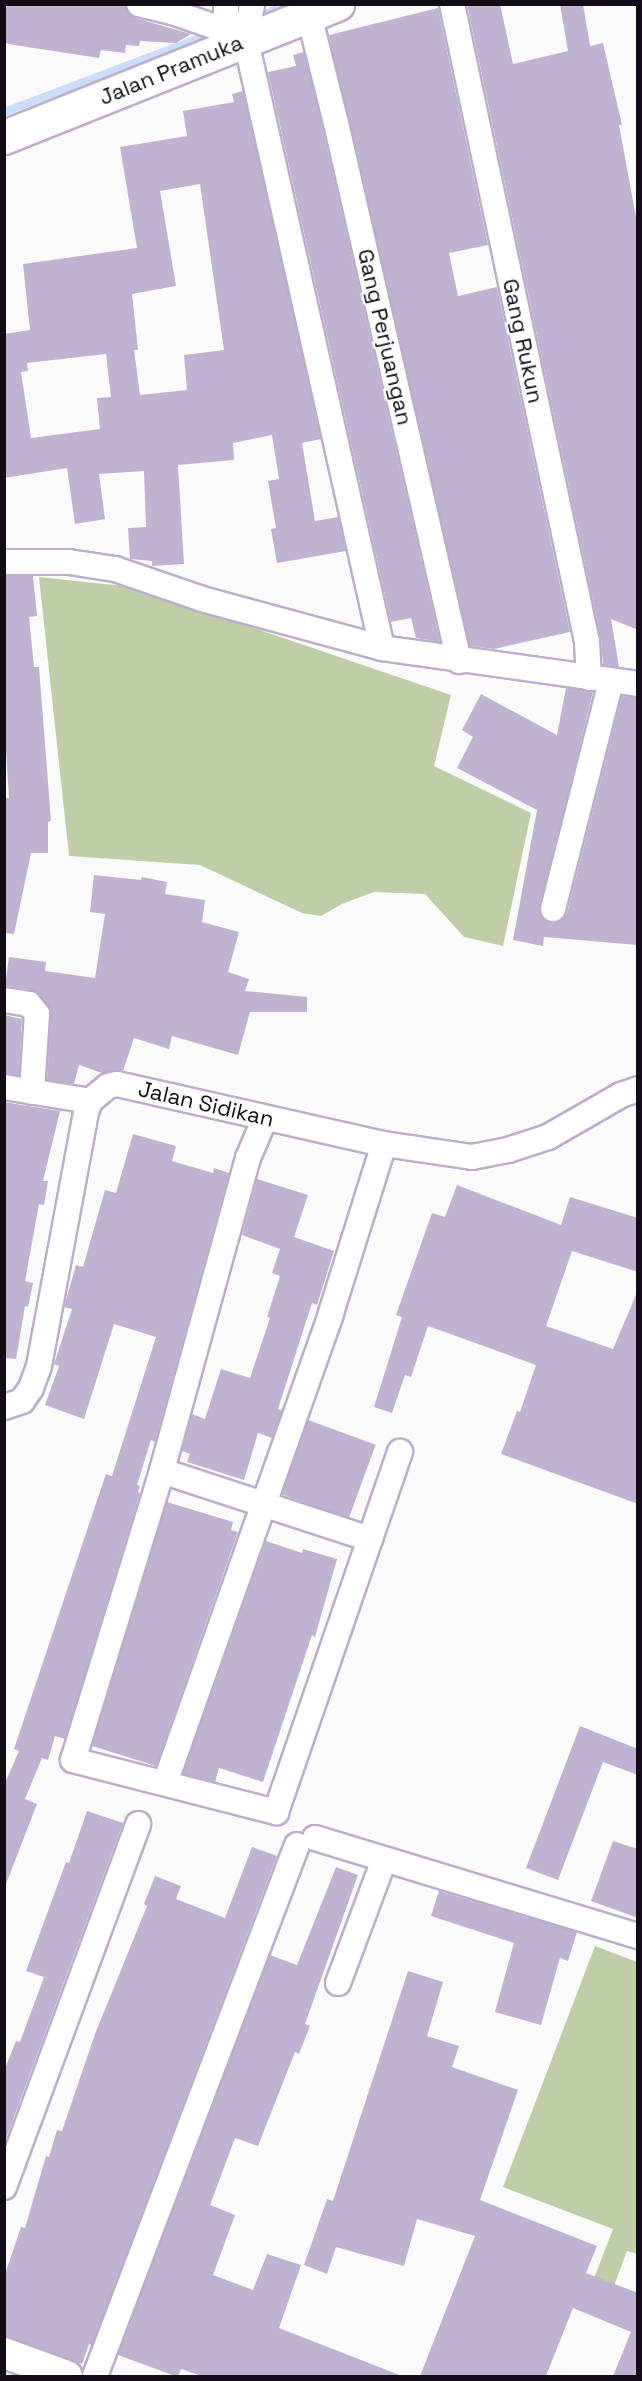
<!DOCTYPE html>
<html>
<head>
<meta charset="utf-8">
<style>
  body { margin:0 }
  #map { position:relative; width:642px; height:2381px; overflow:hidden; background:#fafafa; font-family:"Space Grotesk",sans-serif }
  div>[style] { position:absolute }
  .green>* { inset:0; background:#c0cea7 }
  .stream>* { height:8px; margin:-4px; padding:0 4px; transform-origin:4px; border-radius:4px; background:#ccddfa }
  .building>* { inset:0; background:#c0b2d1; transform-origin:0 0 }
  .roads { filter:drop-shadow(2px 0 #bbaecd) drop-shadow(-2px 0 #bbaecd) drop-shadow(0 2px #bbaecd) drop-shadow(0 -2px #bbaecd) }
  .minor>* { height:24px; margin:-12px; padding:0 12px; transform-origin:12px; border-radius:12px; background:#fff }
  .tertiary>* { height:30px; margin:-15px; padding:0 15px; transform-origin:15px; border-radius:15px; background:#fff }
  .secondary>* { height:33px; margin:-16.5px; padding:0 16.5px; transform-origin:16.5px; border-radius:16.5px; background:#fff }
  span { translate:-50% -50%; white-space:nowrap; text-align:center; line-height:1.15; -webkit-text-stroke:5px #fff; paint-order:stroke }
  .street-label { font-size:22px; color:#110c16 }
  .frame { position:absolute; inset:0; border:6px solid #110c16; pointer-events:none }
</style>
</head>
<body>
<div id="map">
  <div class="green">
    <i style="clip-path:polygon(39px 577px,133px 587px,451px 695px,434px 766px,531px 813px,503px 946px,464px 937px,425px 894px,374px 892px,342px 904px,321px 916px,302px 913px,200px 865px,69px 856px)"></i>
    <i style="clip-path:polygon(595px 1946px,637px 1962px,637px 2254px,627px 2251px,608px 2302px,588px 2294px,613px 2229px,503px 2187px)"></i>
  </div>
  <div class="stream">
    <i style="left:255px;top:18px;width:38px;rotate:-22deg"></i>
    <i style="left:4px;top:112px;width:223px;rotate:-20.7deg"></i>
  </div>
  <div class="building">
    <i style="clip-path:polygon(4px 4px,125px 4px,129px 14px,135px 18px,191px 34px,176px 43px,140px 41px,139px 46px,126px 45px,125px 53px,101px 50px,99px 58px,21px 46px,4px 43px)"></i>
    <i style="clip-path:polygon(467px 4px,500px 4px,513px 64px,568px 51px,560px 4px,583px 4px,590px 46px,603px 43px,622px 125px,619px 125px,638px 228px,638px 630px,611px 619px,619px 667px,603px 665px,601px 639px)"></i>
    <i style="clip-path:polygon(438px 8px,488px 245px,449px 253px,458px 296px,497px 287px,570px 632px,494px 649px,470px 646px,329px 35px)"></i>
    <i style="clip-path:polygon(304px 52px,322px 126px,440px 642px,416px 638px,411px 618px,391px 622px,268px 72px,296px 66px,293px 55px)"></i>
    <i style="clip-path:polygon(evenodd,243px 91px,321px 439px,302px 443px,315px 521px,338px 517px,346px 551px,277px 563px,271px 529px,276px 528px,268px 481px,279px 479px,272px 435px,233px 443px,234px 460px,178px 465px,184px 564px,152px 566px,152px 561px,130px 559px,128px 528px,146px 527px,144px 471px,99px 474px,105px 519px,75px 524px,67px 468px,4px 478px,4px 334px,30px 330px,23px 264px,137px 248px,120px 147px,187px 136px,183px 111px,234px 102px,232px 94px,243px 91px,200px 184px,224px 350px,184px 355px,187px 390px,140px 395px,134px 350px,138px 350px,132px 294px,176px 286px,160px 191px,200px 184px,243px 91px,106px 354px,111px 397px,97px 398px,100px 429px,31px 438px,21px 372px,28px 371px,27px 363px,106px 354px)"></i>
    <i style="clip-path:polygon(4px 576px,33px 576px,37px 616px,29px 617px,34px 667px,39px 667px,51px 821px,48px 822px,48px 853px,31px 853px,14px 934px,4px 933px,4px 798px,9px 798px,4px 719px)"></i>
    <i style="clip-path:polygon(566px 688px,593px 692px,539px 912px,544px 920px,550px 923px,557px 922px,567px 913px,622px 696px,638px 698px,638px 945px,544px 937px,543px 946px,513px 940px,537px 810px,457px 768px,473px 737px,462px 730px,481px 694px,557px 735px)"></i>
    <i style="clip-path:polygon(94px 875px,141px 880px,142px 877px,167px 882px,165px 894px,205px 900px,202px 922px,239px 932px,228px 972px,249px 979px,245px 991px,307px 997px,307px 1012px,250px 1012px,238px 1055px,172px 1036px,169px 1049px,134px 1038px,123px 1071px,102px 1073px,79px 1065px,74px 1084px,47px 1080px,51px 1014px,40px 995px,31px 990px,5px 986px,9px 957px,46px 962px,45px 971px,95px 978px,105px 914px,90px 912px)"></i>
    <i style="clip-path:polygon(4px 1015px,22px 1019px,19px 1075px,4px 1073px)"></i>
    <i style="clip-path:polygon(4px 1102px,60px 1111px,43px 1181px,48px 1181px,44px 1205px,39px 1204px,25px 1281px,33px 1283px,28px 1307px,25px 1306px,16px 1359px,4px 1358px)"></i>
    <i style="clip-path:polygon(133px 1134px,176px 1146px,172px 1161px,213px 1173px,214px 1168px,229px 1173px,155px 1442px,151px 1440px,137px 1485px,140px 1486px,138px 1493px,140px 1493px,65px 1739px,55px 1736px,48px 1760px,42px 1758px,25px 1799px,37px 1804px,6px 1884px,4px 1785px,19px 1751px,14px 1749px,89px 1524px,106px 1474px,112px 1476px,156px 1337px,114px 1324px,84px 1419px,45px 1405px,59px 1366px,54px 1364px,72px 1309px,64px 1307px,76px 1265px,83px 1267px,105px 1190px,116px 1193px)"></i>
    <i style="clip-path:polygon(257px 1179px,308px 1195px,294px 1237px,334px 1251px,317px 1305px,312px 1303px,278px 1409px,282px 1410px,272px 1438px,258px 1433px,244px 1480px,187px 1462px,190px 1454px,182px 1451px,192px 1414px,205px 1419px,221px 1369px,250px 1378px,270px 1318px,267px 1317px,280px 1276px,272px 1273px,280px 1249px,242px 1235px)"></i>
    <i style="clip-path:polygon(457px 1185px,561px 1225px,570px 1197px,638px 1218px,638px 1272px,572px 1251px,546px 1326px,613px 1349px,638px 1290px,638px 1504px,501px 1454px,517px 1411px,520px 1412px,536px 1365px,428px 1326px,411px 1377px,405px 1375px,392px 1413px,374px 1407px,402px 1317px,396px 1315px,432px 1213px,445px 1217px)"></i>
    <i style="left:308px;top:1420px;width:72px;height:79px;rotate:20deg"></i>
    <i style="clip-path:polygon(167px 1502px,233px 1522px,231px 1530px,238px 1532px,156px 1766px,92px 1746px)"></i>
    <i style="clip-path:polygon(266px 1541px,302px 1553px,303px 1549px,337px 1559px,315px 1637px,312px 1635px,263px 1782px,219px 1768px,215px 1782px,183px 1774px)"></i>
    <i style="clip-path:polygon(580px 1726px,638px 1749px,638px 1775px,603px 1762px,558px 1880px,526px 1868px)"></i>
    <i style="clip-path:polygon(87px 1811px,123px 1823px,4px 2144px,4px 2071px,16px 2041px,20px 2042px,44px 1977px,26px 1971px,66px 1862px,69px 1863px)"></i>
    <i style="clip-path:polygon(613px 1841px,638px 1849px,638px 1918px,591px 1901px)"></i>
    <i style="clip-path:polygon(252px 1847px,277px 1856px,92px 2345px,89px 2344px,82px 2364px,4px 2336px,4px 2277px,21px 2227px,25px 2228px,46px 2156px,49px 2157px,57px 2130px,62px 2131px,95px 2034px,147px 1906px,144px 1904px,155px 1876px,181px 1886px,176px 1899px,225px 1918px)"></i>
    <i style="clip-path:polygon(336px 1867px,358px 1875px,305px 2024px,310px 2026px,299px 2054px,295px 2052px,258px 2146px,235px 2138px,210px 2205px,235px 2215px,213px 2275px,253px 2290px,267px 2254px,301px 2265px,279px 2328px,402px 2376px,202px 2376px,181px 2369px,178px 2376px,175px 2376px,118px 2355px,270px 1955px,297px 1965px)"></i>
    <i style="clip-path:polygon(439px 1891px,577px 1932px,568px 1961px,560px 1958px,541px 2025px,495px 2012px,514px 1943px,431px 1916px)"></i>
    <i style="clip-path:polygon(408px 1971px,443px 1982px,427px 2036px,459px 2046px,452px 2067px,518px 2090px,480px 2200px,597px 2246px,586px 2273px,638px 2293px,638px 2376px,613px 2376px,631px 2332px,573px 2308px,546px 2376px,420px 2376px,475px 2236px,417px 2219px,404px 2266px,336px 2247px,327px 2274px,304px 2265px,327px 2199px,333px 2201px)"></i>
  </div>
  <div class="roads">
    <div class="minor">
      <i style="left:139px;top:4px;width:34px;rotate:14deg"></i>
      <i style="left:172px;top:12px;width:55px;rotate:19.1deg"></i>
      <i style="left:252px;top:4px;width:37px;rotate:99deg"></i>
      <i style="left:246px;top:41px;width:622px;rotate:77.37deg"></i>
      <i style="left:452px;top:4px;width:652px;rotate:78.05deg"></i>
      <i style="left:587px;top:642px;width:36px;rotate:87deg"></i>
      <i style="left:309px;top:15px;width:111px;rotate:76deg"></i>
      <i style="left:336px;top:123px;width:552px;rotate:77.12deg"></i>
      <i style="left:226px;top:44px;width:40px;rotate:-90deg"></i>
      <i style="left:4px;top:562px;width:65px"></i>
      <i style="left:69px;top:562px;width:47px;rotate:8.7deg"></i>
      <i style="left:115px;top:569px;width:92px;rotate:19deg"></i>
      <i style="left:202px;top:599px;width:187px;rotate:15.2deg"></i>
      <i style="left:382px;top:648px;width:259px;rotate:8deg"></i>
      <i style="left:553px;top:909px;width:235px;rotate:-75.7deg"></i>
      <i style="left:4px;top:1000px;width:25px;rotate:9deg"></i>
      <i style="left:29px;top:1004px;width:13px;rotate:51deg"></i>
      <i style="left:37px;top:1014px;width:78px;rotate:93.7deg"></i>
      <i style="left:4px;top:1087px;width:87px;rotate:9.2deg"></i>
      <i style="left:265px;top:1118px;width:43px;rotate:113deg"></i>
      <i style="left:248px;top:1158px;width:325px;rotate:105.4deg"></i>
      <i style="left:162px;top:1471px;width:302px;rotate:107.1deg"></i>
      <i style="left:73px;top:1760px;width:210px;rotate:14.4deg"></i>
      <i style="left:276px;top:1812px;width:381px;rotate:-71deg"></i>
      <i style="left:4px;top:1407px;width:19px;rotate:-18deg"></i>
      <i style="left:22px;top:1401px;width:16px;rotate:-55deg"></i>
      <i style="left:31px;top:1388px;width:23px;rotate:-70deg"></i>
      <i style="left:39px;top:1366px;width:258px;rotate:-79.5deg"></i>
      <i style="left:86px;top:1112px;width:12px;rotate:-70deg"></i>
      <i style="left:90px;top:1101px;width:23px;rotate:-40deg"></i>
      <i style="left:108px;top:1086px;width:9px;rotate:-13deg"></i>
      <i style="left:117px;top:1084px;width:274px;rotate:12.7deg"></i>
      <i style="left:384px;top:1144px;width:89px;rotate:8.4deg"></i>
      <i style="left:472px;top:1157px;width:37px;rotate:-11deg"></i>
      <i style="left:508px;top:1150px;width:42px;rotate:-18deg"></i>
      <i style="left:548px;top:1137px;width:84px;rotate:-29.9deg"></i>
      <i style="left:621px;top:1095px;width:18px;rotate:-19deg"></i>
      <i style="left:162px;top:1471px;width:219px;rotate:18.1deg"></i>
      <i style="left:165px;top:1783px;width:498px;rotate:-70.5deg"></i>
      <i style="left:331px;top:1313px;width:177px;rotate:-72.6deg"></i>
      <i style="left:315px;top:1838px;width:338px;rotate:16.9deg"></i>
      <i style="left:338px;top:1983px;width:131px;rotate:-69.5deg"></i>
      <i style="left:4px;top:2187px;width:387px;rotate:-69.7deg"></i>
      <i style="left:95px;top:2376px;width:568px;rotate:-69.17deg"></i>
    </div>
    <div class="tertiary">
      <i style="left:4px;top:2353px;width:67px;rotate:20.1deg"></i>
    </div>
    <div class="secondary">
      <i style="left:4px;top:137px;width:359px;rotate:-21.8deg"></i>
    </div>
  </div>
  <div class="street-label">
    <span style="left:171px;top:70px;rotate:-22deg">Jalan Pramuka</span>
    <span style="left:385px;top:337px;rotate:77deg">Gang Perjuangan</span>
    <span style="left:523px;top:341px;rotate:78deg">Gang Rukun</span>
    <span style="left:206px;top:1104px;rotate:13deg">Jalan Sidikan</span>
  </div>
  <div class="frame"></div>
</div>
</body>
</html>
